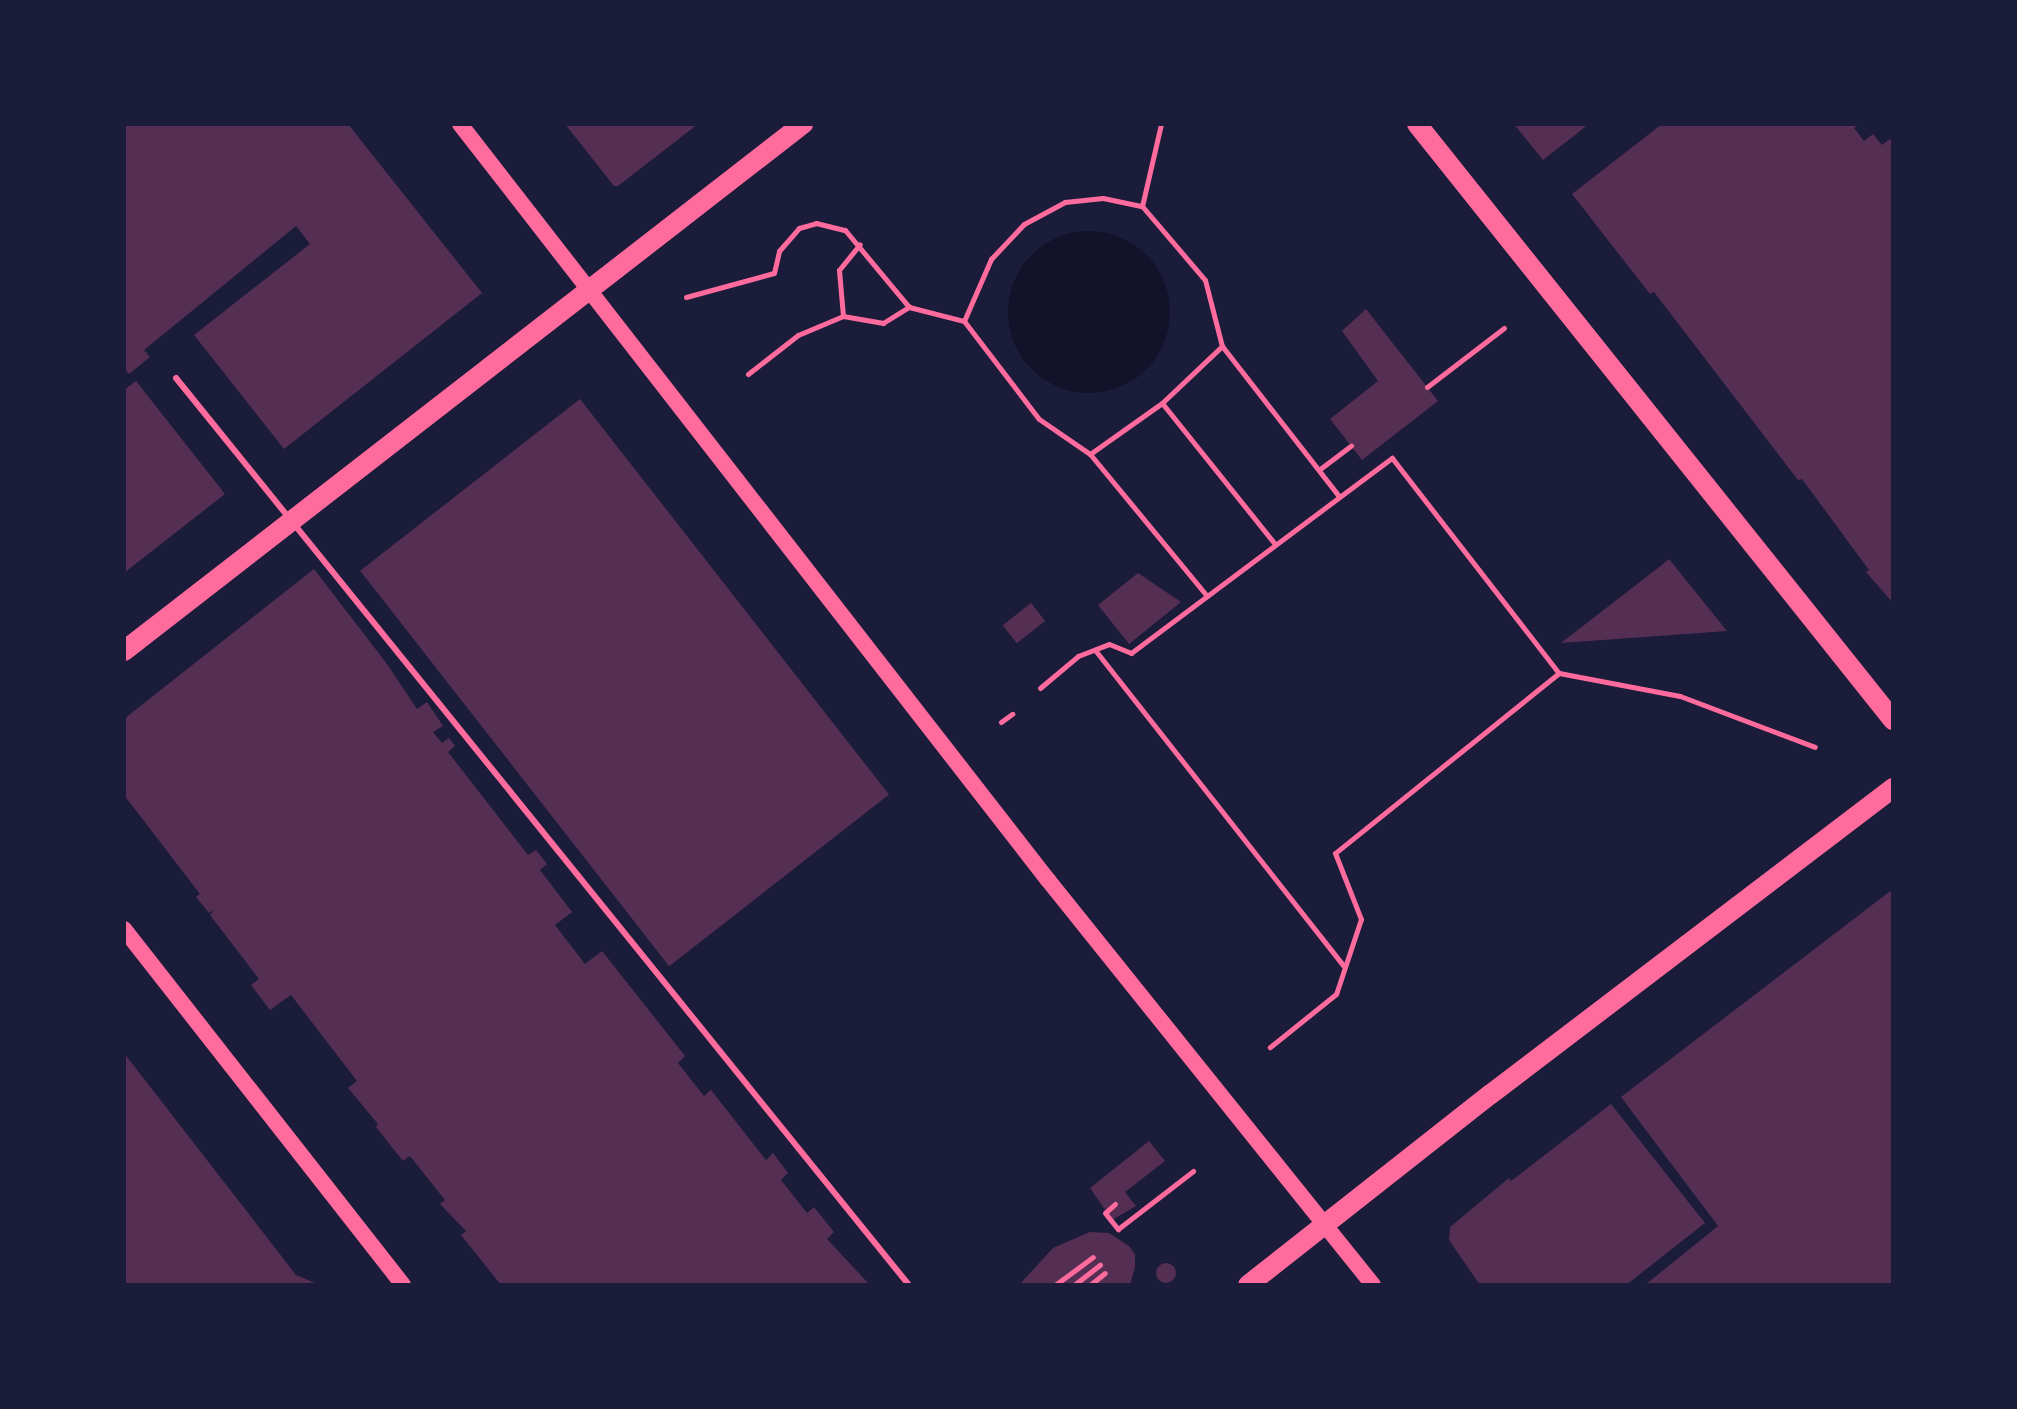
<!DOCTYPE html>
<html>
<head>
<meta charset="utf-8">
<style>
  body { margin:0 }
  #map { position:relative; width:2017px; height:1409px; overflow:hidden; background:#1b1b3a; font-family:Signika,sans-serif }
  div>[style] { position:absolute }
  .water>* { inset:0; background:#12122b }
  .round { border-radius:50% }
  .building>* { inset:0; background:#542f53; transform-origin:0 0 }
  .path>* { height:5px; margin:-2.5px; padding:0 2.5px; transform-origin:2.5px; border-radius:2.5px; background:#ff6b9d }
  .service>* { height:6px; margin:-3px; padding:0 3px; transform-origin:3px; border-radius:3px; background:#ff6b9d }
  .secondary>* { height:16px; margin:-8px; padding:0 8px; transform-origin:8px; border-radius:8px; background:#ff6b9d }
  .primary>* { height:20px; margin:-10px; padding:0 10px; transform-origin:10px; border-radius:10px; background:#ff6b9d }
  span { translate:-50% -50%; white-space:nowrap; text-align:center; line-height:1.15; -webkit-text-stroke:6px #1b1b3a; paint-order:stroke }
  .frame { position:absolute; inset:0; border:126px solid #1b1b3a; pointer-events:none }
</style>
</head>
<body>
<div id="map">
  <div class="water">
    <i class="round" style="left:1008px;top:231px;width:162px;height:162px"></i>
  </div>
  <div class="building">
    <i style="clip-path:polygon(124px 124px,348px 124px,482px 293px,284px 449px,194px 335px,310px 244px,296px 226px,144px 350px,150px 357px,129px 374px,124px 368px)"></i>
    <i style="clip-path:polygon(565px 124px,698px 124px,618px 186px,614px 186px)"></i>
    <i style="clip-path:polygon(1514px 124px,1589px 124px,1543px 160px)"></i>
    <i style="clip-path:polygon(1662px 124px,1860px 124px,1854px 128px,1864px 141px,1873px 134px,1882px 145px,1893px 137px,1893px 603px,1866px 572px,1869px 570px,1802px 479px,1798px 480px,1654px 292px,1650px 294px,1572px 194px)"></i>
    <i style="clip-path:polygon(1366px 309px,1438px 401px,1362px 460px,1330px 419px,1378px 381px,1342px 331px)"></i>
    <i style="clip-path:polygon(136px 381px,225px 494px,124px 573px,124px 390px)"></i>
    <i style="left:580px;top:399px;width:502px;height:279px;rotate:52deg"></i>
    <i style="clip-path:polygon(1669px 559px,1727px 631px,1561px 643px,1663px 564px)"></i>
    <i style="clip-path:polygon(314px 569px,387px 664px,417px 709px,427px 702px,443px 726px,433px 732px,442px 743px,449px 738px,455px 746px,448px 752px,528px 855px,536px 850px,547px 864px,540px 870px,572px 912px,555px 925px,585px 964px,602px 951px,685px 1056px,678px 1063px,704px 1096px,711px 1090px,766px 1160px,773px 1153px,788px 1173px,781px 1180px,807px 1213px,814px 1207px,834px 1232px,827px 1239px,870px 1285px,501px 1285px,461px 1235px,466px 1231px,440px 1204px,445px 1200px,410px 1156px,403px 1161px,376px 1127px,378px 1124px,348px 1088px,357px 1081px,291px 995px,270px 1010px,251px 985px,259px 979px,210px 915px,215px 909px,209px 913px,196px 897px,200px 894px,124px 795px,124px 719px)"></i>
    <i style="clip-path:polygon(1138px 573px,1181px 602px,1129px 644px,1098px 605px)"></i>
    <i style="left:1031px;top:603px;width:23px;height:36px;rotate:52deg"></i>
    <i style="clip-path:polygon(1893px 889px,1893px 1285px,1645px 1285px,1718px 1226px,1621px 1097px)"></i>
    <i style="clip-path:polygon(124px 1053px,296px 1275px,320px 1285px,124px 1285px)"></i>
    <i style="clip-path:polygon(1611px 1104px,1705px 1223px,1626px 1285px,1480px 1285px,1449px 1240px,1450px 1227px,1509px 1178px,1511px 1181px)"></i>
    <i style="clip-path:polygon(1149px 1141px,1165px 1161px,1125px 1192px,1136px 1206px,1112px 1220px,1090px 1188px)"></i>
    <i style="clip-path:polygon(1090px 1232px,1109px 1233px,1129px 1246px,1135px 1254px,1135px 1267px,1130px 1285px,1019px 1285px,1053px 1248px)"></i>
    <i class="round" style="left:1156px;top:1263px;width:20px;height:20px"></i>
  </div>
  <div class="path">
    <i style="left:1161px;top:124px;width:84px;rotate:103deg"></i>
    <i style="left:1142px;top:206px;width:97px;rotate:49.6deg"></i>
    <i style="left:1205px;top:280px;width:68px;rotate:75.6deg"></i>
    <i style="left:1222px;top:346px;width:189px;rotate:52.1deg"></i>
    <i style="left:686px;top:297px;width:91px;rotate:-15.3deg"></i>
    <i style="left:774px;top:273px;width:23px;rotate:-77deg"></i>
    <i style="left:779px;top:251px;width:30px;rotate:-49deg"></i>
    <i style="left:799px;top:228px;width:18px;rotate:-16deg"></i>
    <i style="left:816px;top:223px;width:30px;rotate:14deg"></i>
    <i style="left:845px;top:230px;width:100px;rotate:50.3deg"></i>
    <i style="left:909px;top:307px;width:57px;rotate:14.3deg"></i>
    <i style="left:964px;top:321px;width:123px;rotate:52.6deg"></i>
    <i style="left:1039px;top:419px;width:62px;rotate:34.5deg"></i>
    <i style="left:1090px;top:454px;width:184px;rotate:50.5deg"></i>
    <i style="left:843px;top:316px;width:46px;rotate:-95deg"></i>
    <i style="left:839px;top:270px;width:33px;rotate:-51deg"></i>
    <i style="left:964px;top:321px;width:68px;rotate:-66.5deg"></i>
    <i style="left:991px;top:259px;width:48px;rotate:-46.7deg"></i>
    <i style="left:1024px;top:224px;width:47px;rotate:-28.2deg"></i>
    <i style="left:1065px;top:202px;width:38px;rotate:-6deg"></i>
    <i style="left:1103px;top:198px;width:40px;rotate:12deg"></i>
    <i style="left:748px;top:374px;width:63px;rotate:-38deg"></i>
    <i style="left:798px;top:335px;width:49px;rotate:-22.9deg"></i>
    <i style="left:843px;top:316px;width:41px;rotate:9.9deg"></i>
    <i style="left:883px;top:323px;width:31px;rotate:-32deg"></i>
    <i style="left:1427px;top:387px;width:97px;rotate:-37.5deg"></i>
    <i style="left:1162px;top:403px;width:181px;rotate:51.3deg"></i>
    <i style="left:1090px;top:454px;width:88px;rotate:-35.3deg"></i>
    <i style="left:1162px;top:403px;width:83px;rotate:-43.5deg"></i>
    <i style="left:1320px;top:469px;width:39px;rotate:-37deg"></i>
    <i style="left:1095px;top:650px;width:402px;rotate:51.8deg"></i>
    <i style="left:1559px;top:673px;width:123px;rotate:10.8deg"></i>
    <i style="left:1680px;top:696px;width:144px;rotate:20.7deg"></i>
    <i style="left:1040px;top:688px;width:50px;rotate:-40.1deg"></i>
    <i style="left:1078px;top:656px;width:33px;rotate:-21deg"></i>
    <i style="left:1109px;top:644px;width:24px;rotate:22deg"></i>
    <i style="left:1131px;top:653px;width:326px;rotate:-36.8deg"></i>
    <i style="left:1392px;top:458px;width:272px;rotate:52.2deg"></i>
    <i style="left:1559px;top:673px;width:287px;rotate:141.2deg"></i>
    <i style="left:1335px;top:853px;width:71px;rotate:68.5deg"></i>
    <i style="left:1361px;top:919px;width:79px;rotate:108.4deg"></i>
    <i style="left:1336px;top:994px;width:85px;rotate:141.2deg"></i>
    <i style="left:1001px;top:722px;width:14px;rotate:-36deg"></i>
    <i style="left:1115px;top:1204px;width:13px;rotate:138deg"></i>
    <i style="left:1105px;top:1213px;width:21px;rotate:51deg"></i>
    <i style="left:1118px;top:1229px;width:95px;rotate:-37.7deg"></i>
    <i style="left:1055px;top:1285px;width:47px;rotate:-36.4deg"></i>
    <i style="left:1074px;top:1285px;width:33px;rotate:-38deg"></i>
    <i style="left:1090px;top:1285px;width:19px;rotate:-39deg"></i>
  </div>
  <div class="service">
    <i style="left:176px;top:378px;width:1166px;rotate:51.06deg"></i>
  </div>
  <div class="secondary">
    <i style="left:460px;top:124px;width:958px;rotate:52.13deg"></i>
    <i style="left:1048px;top:880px;width:519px;rotate:51.25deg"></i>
    <i style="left:124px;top:929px;width:452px;rotate:51.9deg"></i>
  </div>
  <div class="primary">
    <i style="left:1417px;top:124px;width:763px;rotate:51.39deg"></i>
    <i style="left:124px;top:651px;width:860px;rotate:-37.82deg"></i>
    <i style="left:1248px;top:1285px;width:309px;rotate:-38.2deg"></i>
    <i style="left:1491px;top:1094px;width:505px;rotate:-37.28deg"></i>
  </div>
  <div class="frame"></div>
</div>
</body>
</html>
